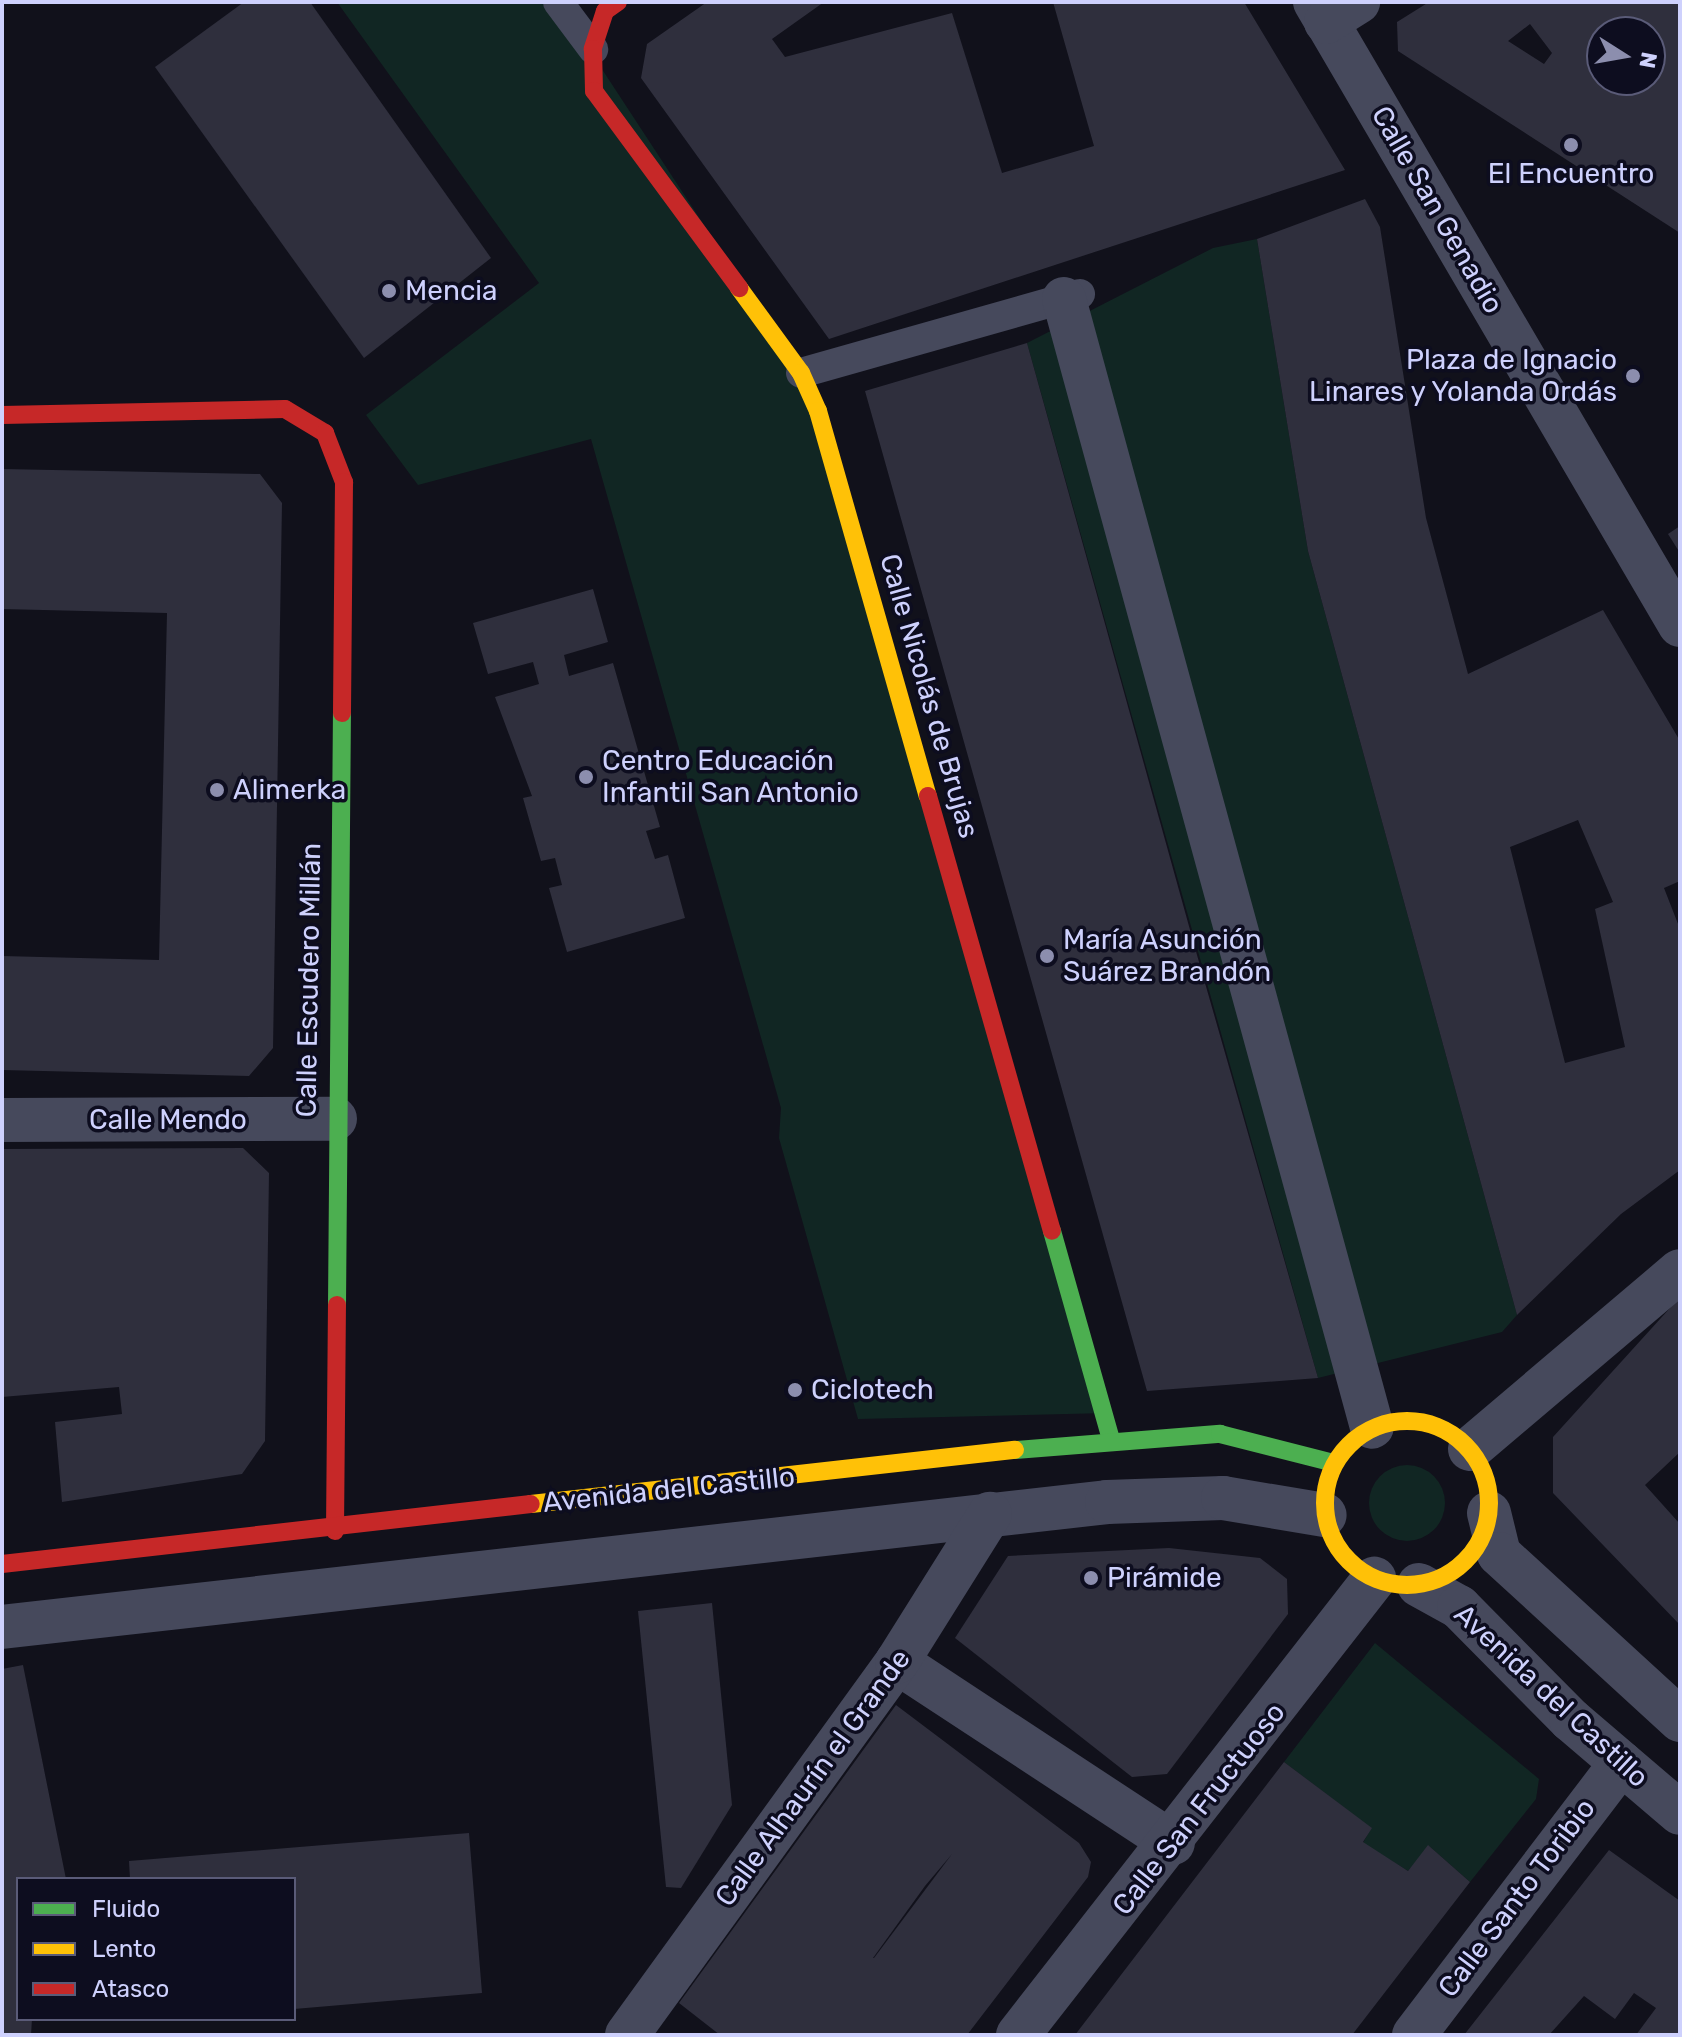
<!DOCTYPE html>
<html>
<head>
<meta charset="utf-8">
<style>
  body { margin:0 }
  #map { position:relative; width:1682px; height:2037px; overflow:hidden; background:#11111b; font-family:Rubik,sans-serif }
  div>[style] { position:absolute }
  .green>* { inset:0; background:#112623 }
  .round { border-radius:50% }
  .building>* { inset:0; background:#2f2f3d }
  .lane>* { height:30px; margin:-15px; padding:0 15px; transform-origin:15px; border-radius:15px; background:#46495c }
  .street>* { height:44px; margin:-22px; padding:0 22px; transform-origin:22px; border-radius:22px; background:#46495c }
  .fast>* { height:18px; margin:-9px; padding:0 9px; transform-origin:9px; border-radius:9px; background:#4caf50 }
  .slow>* { height:18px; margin:-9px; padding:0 9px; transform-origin:9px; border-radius:9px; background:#ffc107 }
  .slow>.ring { margin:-9px; padding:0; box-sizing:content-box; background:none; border:18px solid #ffc107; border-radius:50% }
  .jam>* { height:18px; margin:-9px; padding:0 9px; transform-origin:9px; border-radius:9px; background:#c62828 }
  .dots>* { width:22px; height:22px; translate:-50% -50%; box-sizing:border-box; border:4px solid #0d0d1f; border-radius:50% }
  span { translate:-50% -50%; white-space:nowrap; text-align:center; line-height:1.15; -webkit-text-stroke:7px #0d0d1f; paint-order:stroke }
  .poi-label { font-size:28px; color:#ced1fd }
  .left { translate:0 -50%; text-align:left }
  .right { translate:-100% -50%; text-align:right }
  .street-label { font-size:28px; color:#ced1fd }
  .frame { position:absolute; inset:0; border:4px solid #ced1fd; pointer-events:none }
  .legend { position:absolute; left:16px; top:1877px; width:280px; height:144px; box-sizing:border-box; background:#0d0d1f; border:2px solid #5a5b78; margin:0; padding:10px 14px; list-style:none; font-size:24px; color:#ced1fd }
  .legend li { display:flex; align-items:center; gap:16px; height:40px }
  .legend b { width:40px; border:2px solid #5a5b78 }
  .north { position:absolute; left:1586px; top:16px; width:80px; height:80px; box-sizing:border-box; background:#0d0d1f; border:2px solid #5a5b78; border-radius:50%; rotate:101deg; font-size:22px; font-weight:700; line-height:32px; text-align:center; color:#ced1fd }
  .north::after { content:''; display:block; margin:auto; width:28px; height:36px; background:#8c8eae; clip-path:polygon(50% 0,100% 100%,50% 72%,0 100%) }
</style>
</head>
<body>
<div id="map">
  <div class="green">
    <i style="clip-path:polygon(337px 2px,558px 2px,801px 373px,1107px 1413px,858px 1419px,779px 1138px,781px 1108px,591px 439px,418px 485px,366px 415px,539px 283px)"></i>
    <i style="clip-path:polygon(1257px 239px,1308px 551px,1517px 1315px,1502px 1332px,1318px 1378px,1027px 343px,1213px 248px)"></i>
    <i class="round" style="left:1369px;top:1465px;width:76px;height:76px"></i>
    <i style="clip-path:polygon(1375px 1643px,1539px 1779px,1536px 1799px,1470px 1882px,1429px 1846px,1408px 1871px,1363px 1843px,1371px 1828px,1284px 1762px)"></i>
  </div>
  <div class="building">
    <i style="clip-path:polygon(244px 2px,310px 2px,491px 258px,364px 358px,155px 67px)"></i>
    <i style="clip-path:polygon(707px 2px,824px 2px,772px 39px,785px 57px,952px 13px,1002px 173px,1094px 146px,1053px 2px,1244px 2px,1345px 170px,829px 339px,641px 78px,647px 44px)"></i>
    <i style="clip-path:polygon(evenodd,1429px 2px,1680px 2px,1680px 233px,1398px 51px,1397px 22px,1429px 2px,1530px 24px,1552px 53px,1544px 64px,1508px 41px,1530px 24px,1429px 2px,1602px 32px,1650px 32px,1650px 80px,1602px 80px,1602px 32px)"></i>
    <i style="clip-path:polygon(evenodd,1365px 199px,1380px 227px,1426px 518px,1468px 674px,1603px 610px,1680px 741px,1680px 881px,1664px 888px,1680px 929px,1680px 1170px,1621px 1214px,1517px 1315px,1308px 551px,1257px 239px,1365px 199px,1578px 820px,1613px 902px,1595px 909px,1625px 1047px,1565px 1063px,1510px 847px,1578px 820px)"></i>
    <i style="clip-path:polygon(1027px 343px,1197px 955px,1318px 1378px,1147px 1391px,865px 391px)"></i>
    <i style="clip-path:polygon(2px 469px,260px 474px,282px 503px,273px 1048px,249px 1076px,2px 1070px,2px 956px,159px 960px,167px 613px,2px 609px)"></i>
    <i style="clip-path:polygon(1680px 526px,1680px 553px,1668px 534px)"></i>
    <i style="clip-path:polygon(593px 589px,608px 642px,564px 655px,569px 676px,613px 663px,660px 827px,646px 831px,655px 859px,668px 855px,685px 918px,567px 952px,549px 888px,562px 885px,555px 858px,541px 861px,523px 798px,532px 796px,495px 697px,539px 684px,533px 662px,488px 674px,473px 623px)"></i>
    <i style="clip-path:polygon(243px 1148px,269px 1173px,265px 1441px,242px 1474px,62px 1502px,55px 1422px,122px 1414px,119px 1387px,2px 1397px,2px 1149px)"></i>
    <i style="clip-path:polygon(1680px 1297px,1680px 1452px,1645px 1485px,1680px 1524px,1680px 1625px,1553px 1493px,1553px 1437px)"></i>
    <i style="clip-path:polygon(1169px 1548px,1260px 1558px,1287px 1579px,1288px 1614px,1167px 1774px,1132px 1777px,955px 1638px,1008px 1556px)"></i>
    <i style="clip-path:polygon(712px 1603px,732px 1805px,681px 1888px,666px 1887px,638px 1611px)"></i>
    <i style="clip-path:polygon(23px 1665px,66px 1879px,18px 1879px,18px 2019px,32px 2019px,31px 2035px,2px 2035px,2px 1669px)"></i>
    <i style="clip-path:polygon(evenodd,896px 1705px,1079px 1843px,1091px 1862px,1088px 1877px,967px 2035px,720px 2035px,679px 2003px,896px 1705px,952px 1854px,874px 1958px,873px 1958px,925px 1886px,952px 1854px)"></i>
    <i style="clip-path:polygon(1284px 1762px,1372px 1828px,1363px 1842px,1408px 1871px,1428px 1845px,1470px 1882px,1352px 2035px,1075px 2035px)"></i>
    <i style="clip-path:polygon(469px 1833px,482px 1993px,294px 2009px,294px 1879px,130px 1879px,129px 1861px)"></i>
    <i style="clip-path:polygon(1609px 1850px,1680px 1901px,1680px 2035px,1636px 2035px,1656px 2008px,1634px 1993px,1615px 2019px,1584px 1996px,1549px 2035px,1464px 2035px)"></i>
  </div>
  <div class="lane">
    <i style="left:558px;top:2px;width:59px;rotate:53.3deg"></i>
    <i style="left:801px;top:373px;width:290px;rotate:-15.8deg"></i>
  </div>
  <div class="street">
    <i style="left:1315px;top:2px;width:722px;rotate:59.64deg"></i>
    <i style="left:1326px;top:22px;width:38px;rotate:-32deg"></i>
    <i style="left:1064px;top:299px;width:1169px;rotate:74.73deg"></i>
    <i style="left:2px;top:1120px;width:333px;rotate:-0.2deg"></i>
    <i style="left:1470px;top:1449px;width:275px;rotate:-40.3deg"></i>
    <i style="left:1489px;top:1513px;width:42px;rotate:76.3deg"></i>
    <i style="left:1499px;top:1554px;width:246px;rotate:42.5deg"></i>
    <i style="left:1419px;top:1585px;width:46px;rotate:28.8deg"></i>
    <i style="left:1459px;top:1607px;width:159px;rotate:45.3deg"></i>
    <i style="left:1571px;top:1720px;width:143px;rotate:40.5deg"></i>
    <i style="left:2px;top:1627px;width:1112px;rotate:-6.45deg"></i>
    <i style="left:1107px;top:1502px;width:116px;rotate:-2deg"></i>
    <i style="left:1223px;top:1498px;width:103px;rotate:9.5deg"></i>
    <i style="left:897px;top:1662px;width:330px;rotate:33.3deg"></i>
    <i style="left:627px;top:2035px;width:460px;rotate:-54.1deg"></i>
    <i style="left:897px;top:1662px;width:175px;rotate:-57.9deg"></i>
    <i style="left:1018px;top:2035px;width:579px;rotate:-52.02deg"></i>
    <i style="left:1414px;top:2035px;width:342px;rotate:-52.7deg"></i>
  </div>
  <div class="fast">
    <i style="left:1052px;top:1231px;width:216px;rotate:74.2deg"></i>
    <i style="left:337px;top:1305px;width:592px;rotate:-89.52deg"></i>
    <i style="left:1015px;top:1450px;width:206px;rotate:-4.5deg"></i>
    <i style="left:1220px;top:1434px;width:118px;rotate:14.3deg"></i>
  </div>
  <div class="slow">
    <i style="left:739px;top:288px;width:105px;rotate:53.9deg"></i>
    <i style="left:801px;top:373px;width:42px;rotate:65.9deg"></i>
    <i style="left:818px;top:411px;width:400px;rotate:74.1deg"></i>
    <i class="ring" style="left:1325px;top:1421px;width:146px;height:146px"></i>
    <i style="left:531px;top:1504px;width:487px;rotate:-6.4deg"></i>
  </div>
  <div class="jam">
    <i style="left:618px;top:2px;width:16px;rotate:145deg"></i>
    <i style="left:605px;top:11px;width:40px;rotate:108deg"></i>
    <i style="left:593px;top:49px;width:42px;rotate:88.6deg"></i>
    <i style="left:594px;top:91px;width:245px;rotate:53.6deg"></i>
    <i style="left:2px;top:415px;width:283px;rotate:-1.2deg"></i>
    <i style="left:285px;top:409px;width:47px;rotate:31deg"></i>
    <i style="left:325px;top:433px;width:53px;rotate:68.8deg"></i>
    <i style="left:344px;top:482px;width:231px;rotate:90.5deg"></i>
    <i style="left:928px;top:796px;width:452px;rotate:74.1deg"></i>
    <i style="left:335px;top:1531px;width:226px;rotate:-89.5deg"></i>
    <i style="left:2px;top:1564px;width:532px;rotate:-6.47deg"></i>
  </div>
  <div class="dots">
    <i style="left:1571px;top:145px;background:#8c8eae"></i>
    <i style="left:389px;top:291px;background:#8c8eae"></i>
    <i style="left:1633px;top:376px;background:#8c8eae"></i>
    <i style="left:586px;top:777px;background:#8c8eae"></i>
    <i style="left:217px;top:790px;background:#8c8eae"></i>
    <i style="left:1047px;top:956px;background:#8c8eae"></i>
    <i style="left:795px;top:1390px;background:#8c8eae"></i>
    <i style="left:1091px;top:1578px;background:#8c8eae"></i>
  </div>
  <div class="poi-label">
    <span style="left:1571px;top:174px">El Encuentro</span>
    <span class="left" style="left:405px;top:291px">Mencia</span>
    <span class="right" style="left:1617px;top:376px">Plaza de Ignacio<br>Linares y Yolanda Ordás</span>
    <span class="left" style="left:602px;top:777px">Centro Educación<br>Infantil San Antonio</span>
    <span class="left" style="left:233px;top:790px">Alimerka</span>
    <span class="left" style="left:1063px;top:956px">María Asunción<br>Suárez Brandón</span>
    <span class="left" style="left:811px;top:1390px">Ciclotech</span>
    <span class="left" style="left:1107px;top:1578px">Pirámide</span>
  </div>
  <div class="street-label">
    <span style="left:1437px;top:210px;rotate:60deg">Calle San Genadio</span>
    <span style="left:929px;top:696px;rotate:74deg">Calle Nicolás de Brujas</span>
    <span style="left:309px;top:980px;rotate:-89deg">Calle Escudero Millán</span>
    <span style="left:168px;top:1120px">Calle Mendo</span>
    <span style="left:669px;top:1490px;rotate:-6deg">Avenida del Castillo</span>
    <span style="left:1551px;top:1696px;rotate:43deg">Avenida del Castillo</span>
    <span style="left:813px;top:1778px;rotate:-54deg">Calle Alhaurín el Grande</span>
    <span style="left:1199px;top:1809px;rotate:-52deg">Calle San Fructuoso</span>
    <span style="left:1517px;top:1898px;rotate:-53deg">Calle Santo Toribio</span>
  </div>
  <div class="frame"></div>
  <ul class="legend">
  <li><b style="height:10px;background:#4caf50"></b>Fluido</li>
  <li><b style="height:10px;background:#ffc107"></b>Lento</li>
  <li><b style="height:10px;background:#c62828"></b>Atasco</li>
  </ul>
  <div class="north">N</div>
</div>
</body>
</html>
